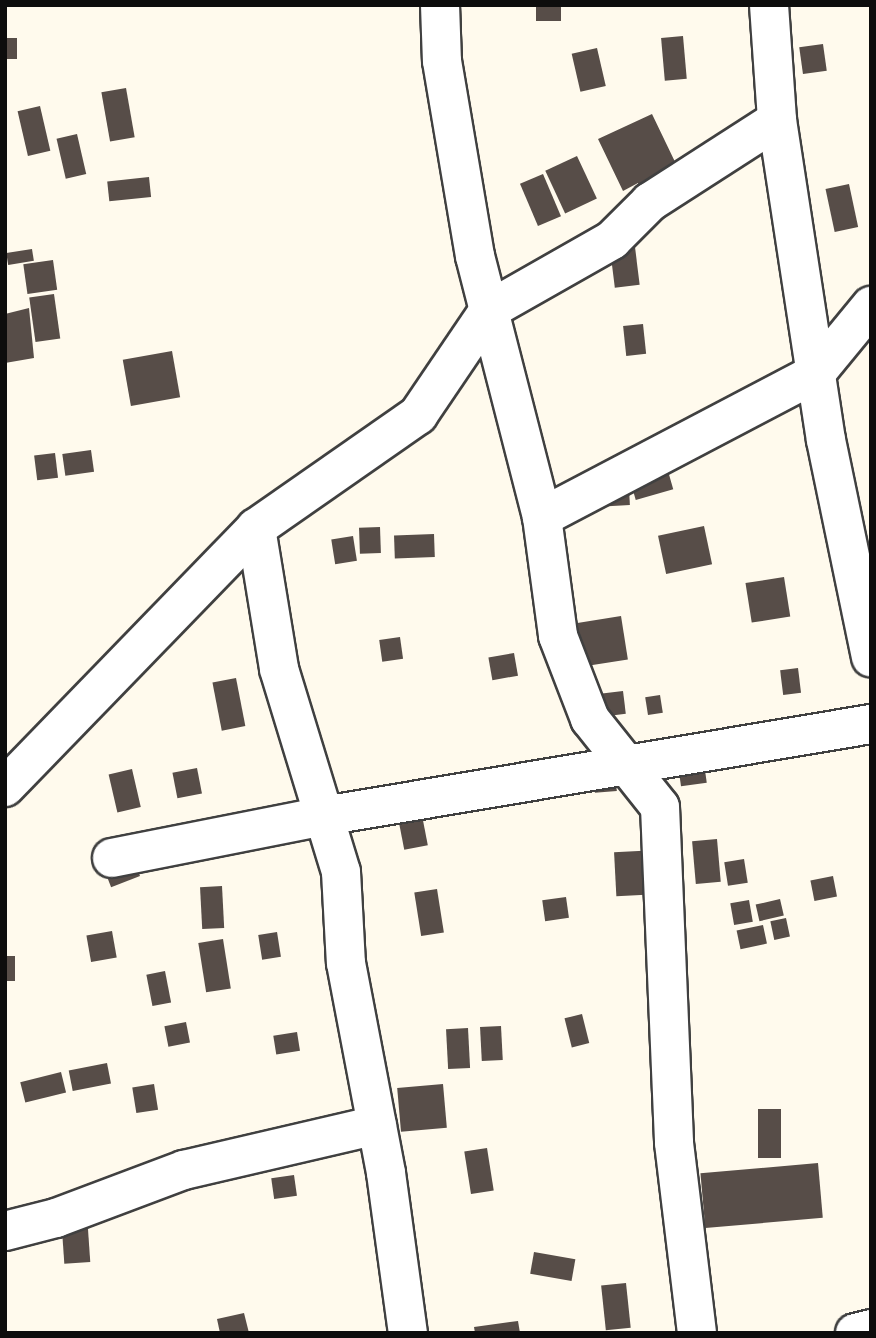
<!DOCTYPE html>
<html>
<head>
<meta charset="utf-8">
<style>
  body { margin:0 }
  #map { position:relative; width:876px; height:1338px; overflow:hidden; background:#fffaed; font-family:"Roboto Serif",serif }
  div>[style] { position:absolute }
  .building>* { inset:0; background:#574d48; transform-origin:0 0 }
  .roads { filter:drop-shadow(2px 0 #404040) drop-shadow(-2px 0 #404040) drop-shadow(0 2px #404040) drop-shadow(0 -2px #404040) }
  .minor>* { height:38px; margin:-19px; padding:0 19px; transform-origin:19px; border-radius:19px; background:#fff }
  span { translate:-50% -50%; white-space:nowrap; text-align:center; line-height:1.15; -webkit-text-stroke:7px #fff; paint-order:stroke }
  .frame { position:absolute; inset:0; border:7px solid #0d0d0d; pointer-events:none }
</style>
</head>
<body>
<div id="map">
  <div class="building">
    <i style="left:536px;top:5px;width:25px;height:16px"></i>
    <i style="left:683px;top:36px;width:43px;height:22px;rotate:85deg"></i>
    <i style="left:5px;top:38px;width:12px;height:21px"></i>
    <i style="left:823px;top:44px;width:27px;height:24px;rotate:82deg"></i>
    <i style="left:597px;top:48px;width:39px;height:26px;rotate:77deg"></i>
    <i style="left:126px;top:88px;width:50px;height:25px;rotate:80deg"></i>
    <i style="left:40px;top:106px;width:46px;height:23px;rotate:77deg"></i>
    <i style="clip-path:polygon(652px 114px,677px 166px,655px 176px,662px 190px,644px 199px,638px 183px,623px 191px,598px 139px)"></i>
    <i style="left:77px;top:134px;width:41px;height:21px;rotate:77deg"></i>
    <i style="left:577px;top:156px;width:47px;height:35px;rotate:65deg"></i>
    <i style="left:543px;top:174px;width:46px;height:25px;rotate:67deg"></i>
    <i style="left:149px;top:177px;width:20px;height:42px;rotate:84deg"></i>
    <i style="left:849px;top:184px;width:44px;height:24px;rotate:78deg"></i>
    <i style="left:635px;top:247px;width:38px;height:25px;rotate:83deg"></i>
    <i style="left:32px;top:249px;width:12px;height:26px;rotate:81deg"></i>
    <i style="left:53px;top:260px;width:30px;height:30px;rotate:82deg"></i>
    <i style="left:54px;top:294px;width:45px;height:25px;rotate:82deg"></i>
    <i style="clip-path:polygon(29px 308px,34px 358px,5px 363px,5px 314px)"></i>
    <i style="left:643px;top:324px;width:30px;height:20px;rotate:84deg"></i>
    <i style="left:172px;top:351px;width:47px;height:50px;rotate:80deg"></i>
    <i style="left:91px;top:450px;width:22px;height:29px;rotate:82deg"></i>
    <i style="left:55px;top:453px;width:25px;height:21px;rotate:83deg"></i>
    <i style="left:668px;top:471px;width:19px;height:39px;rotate:74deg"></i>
    <i style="left:629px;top:488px;width:17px;height:22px;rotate:87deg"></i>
    <i style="left:704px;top:526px;width:39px;height:47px;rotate:78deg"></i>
    <i style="left:380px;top:527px;width:26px;height:21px;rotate:88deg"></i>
    <i style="left:434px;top:534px;width:23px;height:40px;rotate:88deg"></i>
    <i style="left:353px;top:536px;width:25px;height:22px;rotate:81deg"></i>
    <i style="left:784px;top:577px;width:40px;height:39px;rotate:81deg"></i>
    <i style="left:621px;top:616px;width:44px;height:52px;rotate:81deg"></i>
    <i style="left:400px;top:637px;width:22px;height:21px;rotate:82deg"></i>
    <i style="left:514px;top:653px;width:23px;height:26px;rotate:80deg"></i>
    <i style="left:798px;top:668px;width:25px;height:18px;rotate:83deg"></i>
    <i style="left:236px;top:678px;width:49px;height:24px;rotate:79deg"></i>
    <i style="left:623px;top:691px;width:23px;height:40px;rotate:83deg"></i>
    <i style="left:660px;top:695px;width:18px;height:15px;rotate:81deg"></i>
    <i style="left:703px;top:756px;width:27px;height:26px;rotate:82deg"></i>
    <i style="left:197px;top:768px;width:26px;height:25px;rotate:79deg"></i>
    <i style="left:132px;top:769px;width:39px;height:24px;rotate:77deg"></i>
    <i style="left:615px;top:770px;width:21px;height:22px;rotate:85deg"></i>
    <i style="left:420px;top:805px;width:41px;height:24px;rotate:79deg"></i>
    <i style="left:717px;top:839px;width:43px;height:25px;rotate:85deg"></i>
    <i style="left:658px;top:850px;width:44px;height:44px;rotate:87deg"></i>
    <i style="left:744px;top:859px;width:24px;height:20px;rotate:81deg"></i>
    <i style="left:135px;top:863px;width:14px;height:31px;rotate:69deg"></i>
    <i style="left:833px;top:876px;width:21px;height:23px;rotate:79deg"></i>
    <i style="left:222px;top:886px;width:42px;height:22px;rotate:87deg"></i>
    <i style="left:437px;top:889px;width:44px;height:23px;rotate:81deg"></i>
    <i style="left:566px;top:897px;width:21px;height:24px;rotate:82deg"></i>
    <i style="left:780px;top:899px;width:17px;height:25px;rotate:77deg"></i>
    <i style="left:749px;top:900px;width:22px;height:19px;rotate:80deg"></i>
    <i style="left:786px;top:918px;width:19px;height:16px;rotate:78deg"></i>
    <i style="left:763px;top:925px;width:19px;height:27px;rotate:78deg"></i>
    <i style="left:112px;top:931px;width:27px;height:26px;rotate:80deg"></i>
    <i style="left:277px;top:932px;width:25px;height:19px;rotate:81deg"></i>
    <i style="left:223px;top:939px;width:50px;height:25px;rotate:81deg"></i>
    <i style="left:5px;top:956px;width:10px;height:25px"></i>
    <i style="left:165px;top:971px;width:32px;height:19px;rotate:79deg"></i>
    <i style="left:582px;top:1014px;width:30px;height:18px;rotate:76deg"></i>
    <i style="left:186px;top:1022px;width:21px;height:22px;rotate:79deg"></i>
    <i style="left:501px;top:1026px;width:34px;height:21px;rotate:87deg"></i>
    <i style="left:468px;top:1028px;width:40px;height:22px;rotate:87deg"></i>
    <i style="left:297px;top:1032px;width:19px;height:24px;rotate:81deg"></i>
    <i style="left:107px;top:1063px;width:21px;height:39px;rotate:79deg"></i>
    <i style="left:61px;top:1072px;width:21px;height:42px;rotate:76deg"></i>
    <i style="left:154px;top:1084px;width:26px;height:22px;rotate:81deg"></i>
    <i style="left:443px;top:1084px;width:44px;height:46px;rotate:85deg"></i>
    <i style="left:758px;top:1109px;width:23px;height:49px"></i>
    <i style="left:487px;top:1148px;width:43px;height:23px;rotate:81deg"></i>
    <i style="left:818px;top:1163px;width:55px;height:118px;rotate:85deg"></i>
    <i style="left:294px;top:1175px;width:21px;height:23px;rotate:82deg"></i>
    <i style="left:87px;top:1215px;width:47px;height:26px;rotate:86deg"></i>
    <i style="left:534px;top:1252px;width:42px;height:22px;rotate:10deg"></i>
    <i style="left:626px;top:1283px;width:45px;height:25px;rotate:84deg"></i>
    <i style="clip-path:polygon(244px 1313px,249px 1333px,220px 1333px,217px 1319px)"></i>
    <i style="clip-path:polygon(518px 1321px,520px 1333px,475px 1333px,474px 1327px)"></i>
  </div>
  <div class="roads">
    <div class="minor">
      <i style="left:440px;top:5px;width:56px;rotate:88deg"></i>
      <i style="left:442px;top:61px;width:198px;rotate:80.4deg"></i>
      <i style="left:475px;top:256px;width:269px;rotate:75.6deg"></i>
      <i style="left:542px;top:517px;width:120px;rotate:82.3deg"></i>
      <i style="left:558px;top:636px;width:89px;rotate:68.9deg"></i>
      <i style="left:590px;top:719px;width:112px;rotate:51.5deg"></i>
      <i style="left:660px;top:807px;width:336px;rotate:87.6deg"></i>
      <i style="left:674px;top:1143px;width:191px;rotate:83.1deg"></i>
      <i style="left:769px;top:5px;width:115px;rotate:86deg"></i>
      <i style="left:777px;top:120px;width:324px;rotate:81.3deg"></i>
      <i style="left:826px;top:440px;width:222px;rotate:78.3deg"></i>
      <i style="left:542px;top:517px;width:310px;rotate:-27.7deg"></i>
      <i style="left:816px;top:373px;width:87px;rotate:-50.6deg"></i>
      <i style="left:256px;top:528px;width:143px;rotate:80.7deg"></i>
      <i style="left:279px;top:669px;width:212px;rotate:73deg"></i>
      <i style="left:341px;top:872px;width:91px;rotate:86.9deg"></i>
      <i style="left:346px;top:963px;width:214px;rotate:79.2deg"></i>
      <i style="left:386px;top:1173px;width:162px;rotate:82.2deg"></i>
      <i style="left:5px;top:787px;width:361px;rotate:-45.9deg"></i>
      <i style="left:256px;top:528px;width:198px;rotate:-34.9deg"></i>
      <i style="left:418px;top:415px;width:127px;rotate:-55.9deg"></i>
      <i style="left:489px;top:310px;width:142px;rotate:-29.6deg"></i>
      <i style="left:612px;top:240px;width:54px;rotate:-45deg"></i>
      <i style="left:650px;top:202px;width:151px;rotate:-32.8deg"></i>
      <i style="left:112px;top:858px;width:216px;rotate:-11.2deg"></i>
      <i style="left:324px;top:816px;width:555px;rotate:-9.55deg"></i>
      <i style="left:5px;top:1231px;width:53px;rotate:-14.3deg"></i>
      <i style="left:56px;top:1218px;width:137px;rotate:-20.6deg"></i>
      <i style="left:184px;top:1170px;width:198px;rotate:-13.1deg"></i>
      <i style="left:855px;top:1333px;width:16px;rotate:-14deg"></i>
    </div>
  </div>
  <div class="frame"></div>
</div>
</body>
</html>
